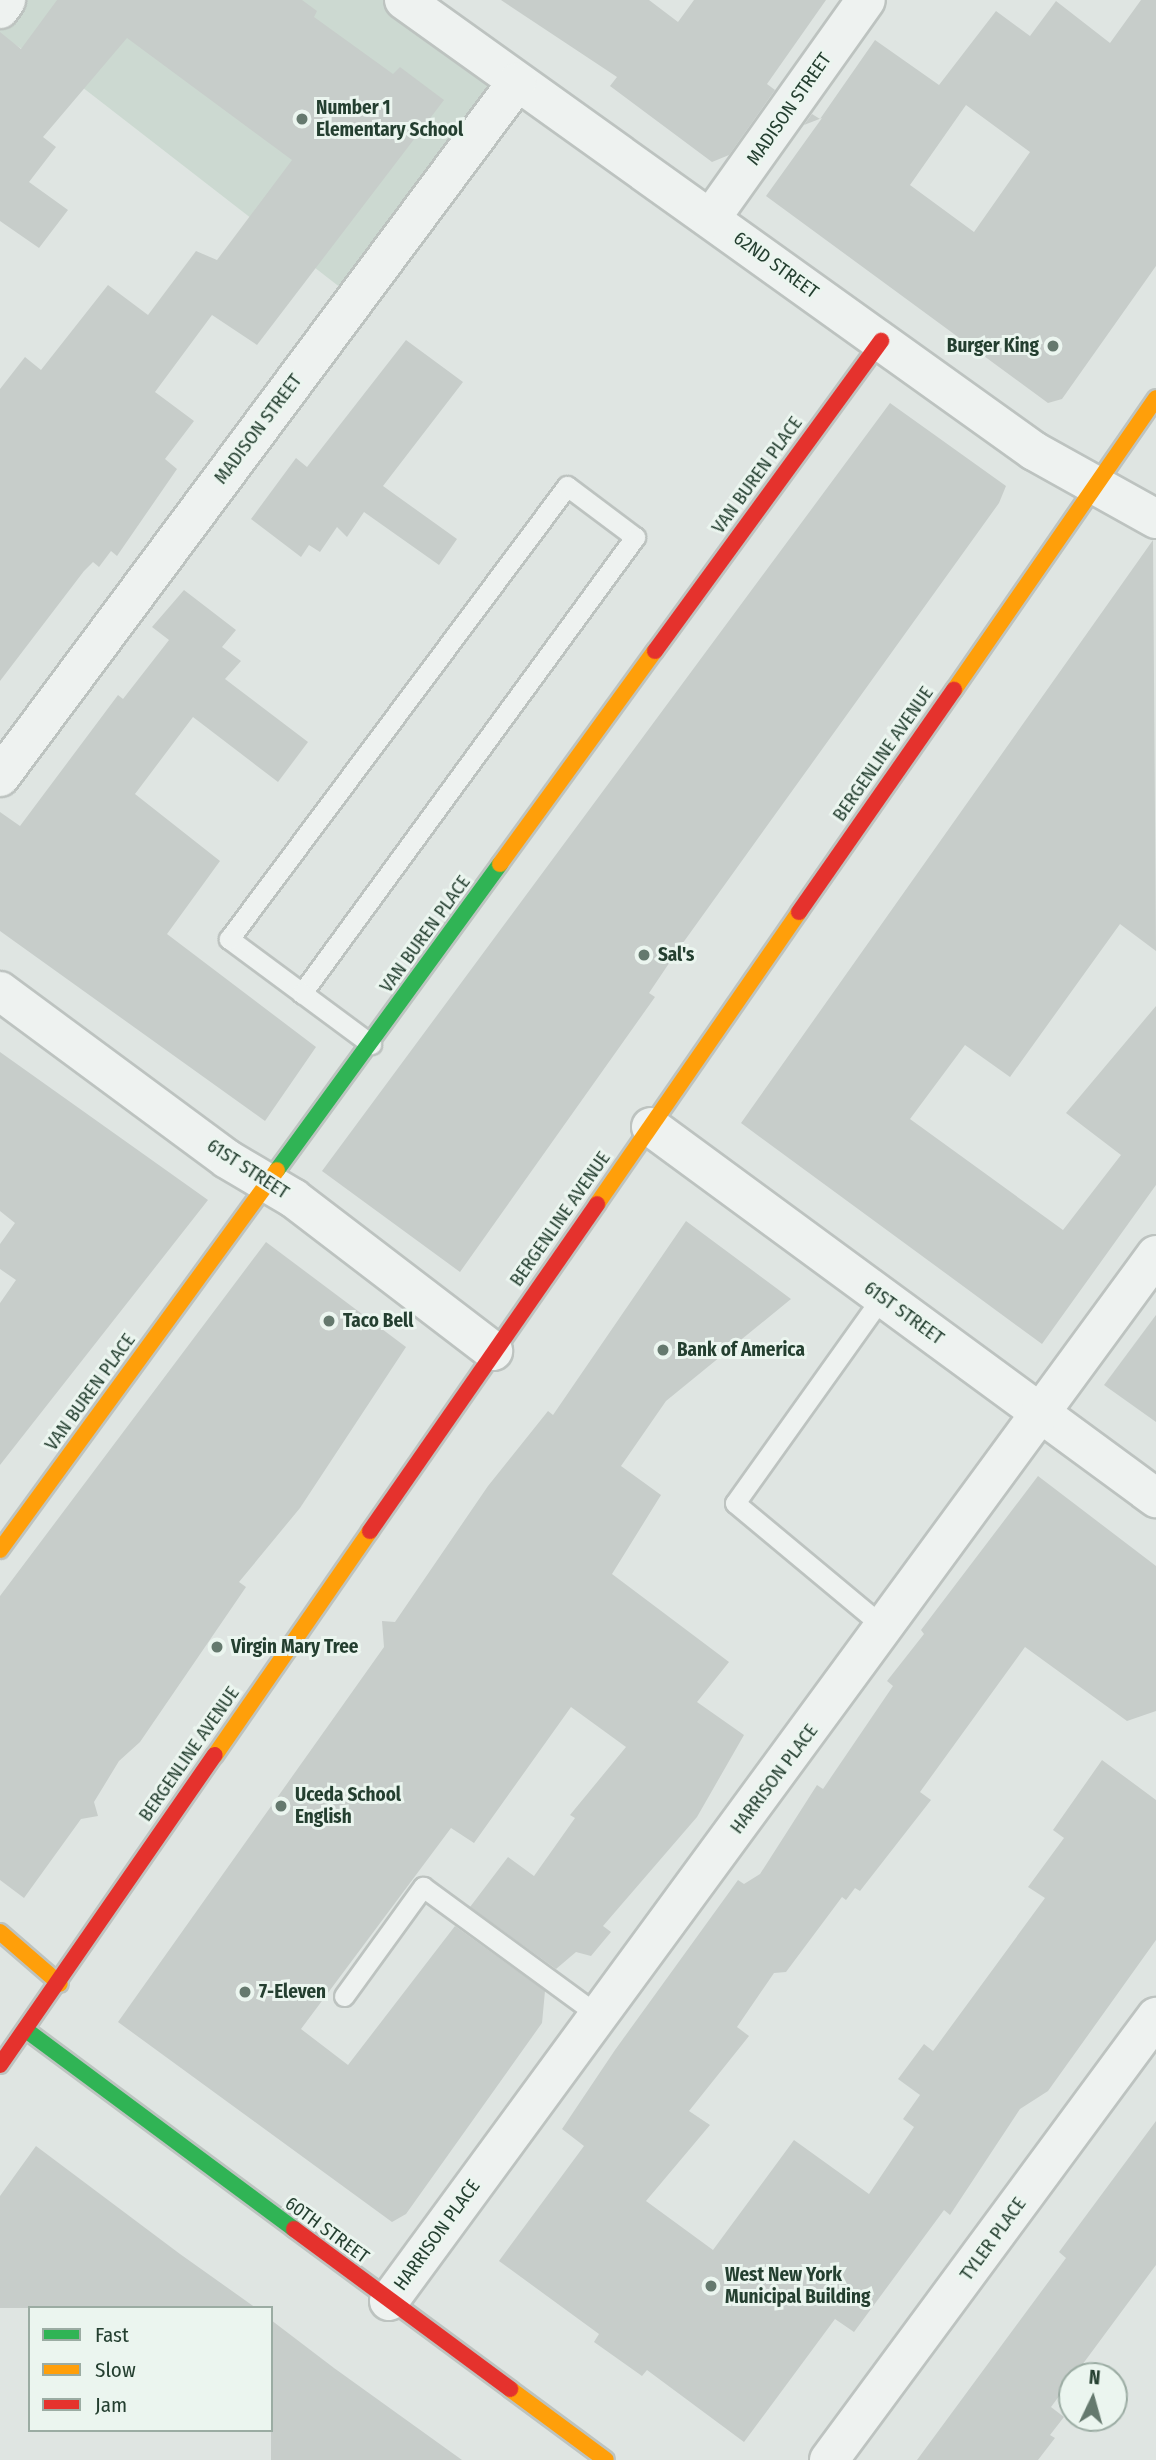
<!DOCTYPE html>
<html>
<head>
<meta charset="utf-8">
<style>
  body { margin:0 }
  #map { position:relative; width:1156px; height:2460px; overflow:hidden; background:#dfe5e2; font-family:"Fira Sans Condensed",sans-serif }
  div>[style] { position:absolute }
  .built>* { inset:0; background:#ccd9d1 }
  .building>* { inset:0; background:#c7cdca }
  .roads { filter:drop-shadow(2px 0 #bdc3c0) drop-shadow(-2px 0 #bdc3c0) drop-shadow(0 2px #bdc3c0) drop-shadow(0 -2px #bdc3c0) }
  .lane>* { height:19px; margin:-9.5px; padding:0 9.5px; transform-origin:9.5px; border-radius:9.5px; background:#eef2f0 }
  .street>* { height:38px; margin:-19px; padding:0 19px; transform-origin:19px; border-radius:19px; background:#eef2f0 }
  .fast>* { height:16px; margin:-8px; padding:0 8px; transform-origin:8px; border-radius:8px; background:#30b455 }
  .slow>* { height:16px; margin:-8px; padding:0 8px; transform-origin:8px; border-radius:8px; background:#ff9f0a }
  .jam>* { height:16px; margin:-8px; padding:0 8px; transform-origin:8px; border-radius:8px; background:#e5322d }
  .dots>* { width:19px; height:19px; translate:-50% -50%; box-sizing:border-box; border:4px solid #ebf5ef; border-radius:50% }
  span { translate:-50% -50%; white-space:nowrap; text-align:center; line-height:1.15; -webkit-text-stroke:6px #ebf5ef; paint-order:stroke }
  .poi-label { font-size:19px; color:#243f30; font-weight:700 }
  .left { translate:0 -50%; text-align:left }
  .right { translate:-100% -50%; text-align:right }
  .street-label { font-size:19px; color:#243f30 }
  .legend { position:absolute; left:28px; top:2306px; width:245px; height:126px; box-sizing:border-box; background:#ebf5ef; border:2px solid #9baca3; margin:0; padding:9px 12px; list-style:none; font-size:21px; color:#243f30 }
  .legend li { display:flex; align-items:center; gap:14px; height:35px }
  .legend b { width:35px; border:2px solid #9baca3 }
  .north { position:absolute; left:1058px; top:2362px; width:70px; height:70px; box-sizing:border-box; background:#ebf5ef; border:2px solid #9baca3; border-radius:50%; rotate:5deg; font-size:19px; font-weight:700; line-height:28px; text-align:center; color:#243f30 }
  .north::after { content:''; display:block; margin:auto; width:24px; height:32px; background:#65796e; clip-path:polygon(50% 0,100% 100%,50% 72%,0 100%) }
</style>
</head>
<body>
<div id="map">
  <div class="built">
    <i style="clip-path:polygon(15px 0,403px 0,511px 78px,350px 295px,82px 87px,0 35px,0 21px)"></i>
  </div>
  <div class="building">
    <i style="clip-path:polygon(57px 0,302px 0,317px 11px,314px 17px,393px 74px,400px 67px,444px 100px,257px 345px,212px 315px,155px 392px,194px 421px,165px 459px,177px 469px,117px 556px,111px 551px,99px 567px,93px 562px,84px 571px,0 681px,0 389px,25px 357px,41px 370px,108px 285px,148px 315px,196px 251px,217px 260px,292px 160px,127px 38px,43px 137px,56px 147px,29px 182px,68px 210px,39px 248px,0 221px,0 32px,21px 49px)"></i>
    <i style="clip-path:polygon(501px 0,649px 0,678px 22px,694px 0,826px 0,767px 84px,775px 90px,729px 155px,712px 162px,610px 86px,617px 77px)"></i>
    <i style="clip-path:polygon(evenodd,1141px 0,1156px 0,1156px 266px,1062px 399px,1048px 403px,766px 196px,822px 118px,804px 125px,812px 114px,820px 119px,875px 40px,939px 85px,996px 11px,1030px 36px,1056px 1px,1110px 43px,1141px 0,966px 105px,1030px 152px,974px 232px,910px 185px,966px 105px)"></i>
    <i style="clip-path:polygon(406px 340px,463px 382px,383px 486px,457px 539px,439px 565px,364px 512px,347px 537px,337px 527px,320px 552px,309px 545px,301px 557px,251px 519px,296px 458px,307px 467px)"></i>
    <i style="clip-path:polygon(890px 403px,1006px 486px,999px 503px,680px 947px,649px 993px,655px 997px,460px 1272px,322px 1171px)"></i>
    <i style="clip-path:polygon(1153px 540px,1156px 951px,1120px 924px,1010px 1077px,965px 1045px,910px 1119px,1063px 1230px,1121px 1155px,1066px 1113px,1156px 1006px,1156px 1185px,1042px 1344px,741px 1123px)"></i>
    <i style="clip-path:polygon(184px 590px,236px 630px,222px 647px,241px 661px,225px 679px,308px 742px,278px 782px,193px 717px,135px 794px,220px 861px,167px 934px,316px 1047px,265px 1121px,0 931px,0 812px,20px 826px,118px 695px,123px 699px,169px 640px,152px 627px)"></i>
    <i style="clip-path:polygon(0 1052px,208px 1200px,0 1465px,0 1303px,16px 1280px,0 1269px,0 1244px,15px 1223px,0 1211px)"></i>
    <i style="clip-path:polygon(686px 1221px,791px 1299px,666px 1401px,621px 1466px,661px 1495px,612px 1574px,729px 1662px,697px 1702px,744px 1735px,697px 1817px,603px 1926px,611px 1932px,591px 1956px,576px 1952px,556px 1969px,470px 1907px,508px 1857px,534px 1876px,575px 1818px,570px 1815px,626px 1747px,571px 1707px,474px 1843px,451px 1828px,301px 2029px,348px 2065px,455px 1926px,545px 1991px,542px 2023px,406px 2214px,392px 2222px,118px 2022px,384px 1647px,382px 1621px,395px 1622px,488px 1486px,548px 1411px,553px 1415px)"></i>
    <i style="clip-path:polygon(266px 1242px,406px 1347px,300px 1508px,239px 1582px,246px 1587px,140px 1742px,119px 1761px,94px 1802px,98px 1816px,81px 1819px,24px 1898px,0 1880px,0 1596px)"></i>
    <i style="clip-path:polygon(1156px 1315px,1156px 1422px,1104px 1385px)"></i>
    <i style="clip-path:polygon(1038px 1476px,1156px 1566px,1156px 1711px,1127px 1721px,1025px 1647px,920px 1792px,931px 1800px,860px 1891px,855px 1888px,846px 1900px,842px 1897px,786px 1972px,774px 1973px,737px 2027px,749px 2036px,689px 2111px,710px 2125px,646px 2201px,713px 2250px,794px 2140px,869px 2194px,914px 2127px,903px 2119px,920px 2095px,898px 2079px,924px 2044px,933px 2051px,1045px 1898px,1028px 1887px,1064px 1838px,1053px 1830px,1102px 1760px,1156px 1800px,1156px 1940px,1048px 2091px,1020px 2109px,950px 2215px,944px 2210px,854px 2332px,835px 2319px,744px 2442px,647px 2370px,642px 2376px,594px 2342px,599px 2334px,499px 2261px,584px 2146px,562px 2129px,615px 2050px,738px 1880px,744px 1884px,760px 1874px,817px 1785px,823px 1789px,893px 1686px,887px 1681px,924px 1634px,921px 1630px)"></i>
    <i style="clip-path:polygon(1156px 2121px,1156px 2265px,1051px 2407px,1064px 2417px,1050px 2435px,1055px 2438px,1038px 2460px,917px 2460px,1066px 2258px,1059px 2252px)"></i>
    <i style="clip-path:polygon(36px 2146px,180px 2254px,256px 2308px,0 2308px,0 2196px)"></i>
    <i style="clip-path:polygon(271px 2320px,334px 2368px,462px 2460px,271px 2460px)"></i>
  </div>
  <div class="roads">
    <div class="lane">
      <i style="left:302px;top:993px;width:91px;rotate:-143.5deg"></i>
      <i style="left:229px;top:939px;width:565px;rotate:-53.27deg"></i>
      <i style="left:567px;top:486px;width:85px;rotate:36.9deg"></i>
      <i style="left:635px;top:537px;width:565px;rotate:126.14deg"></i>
      <i style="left:302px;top:993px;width:86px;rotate:36.5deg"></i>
      <i style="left:882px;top:1297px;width:253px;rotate:125.5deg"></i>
      <i style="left:735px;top:1503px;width:197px;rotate:39.8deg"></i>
      <i style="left:344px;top:1996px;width:135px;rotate:-54.1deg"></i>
      <i style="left:423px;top:1887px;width:217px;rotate:36.2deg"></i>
    </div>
    <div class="street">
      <i style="left:404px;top:0;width:775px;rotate:35.6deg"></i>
      <i style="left:1034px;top:451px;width:140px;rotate:29.1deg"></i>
      <i style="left:0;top:9px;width:11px;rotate:-56deg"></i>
      <i style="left:711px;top:218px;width:267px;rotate:-54.6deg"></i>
      <i style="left:0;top:777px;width:866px;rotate:-53.35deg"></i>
      <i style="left:0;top:991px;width:282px;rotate:36.5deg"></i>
      <i style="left:227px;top:1159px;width:77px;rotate:30.6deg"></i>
      <i style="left:293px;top:1198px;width:252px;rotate:37.4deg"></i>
      <i style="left:651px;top:1127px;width:627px;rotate:36.3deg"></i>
      <i style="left:389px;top:2301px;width:1297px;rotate:-53.75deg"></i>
      <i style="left:829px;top:2460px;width:551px;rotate:-53.57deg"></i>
    </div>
    <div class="fast">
      <i style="left:277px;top:1170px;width:379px;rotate:-53.9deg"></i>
      <i style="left:26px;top:2030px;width:334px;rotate:36.6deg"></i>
    </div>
    <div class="slow">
      <i style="left:954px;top:690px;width:355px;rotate:-55.3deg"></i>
      <i style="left:500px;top:864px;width:263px;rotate:-54deg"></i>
      <i style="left:597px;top:1204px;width:355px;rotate:-55.3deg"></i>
      <i style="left:0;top:1550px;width:470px;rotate:-53.9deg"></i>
      <i style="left:215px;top:1755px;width:272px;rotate:-55.3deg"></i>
      <i style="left:0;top:1932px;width:79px;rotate:40.9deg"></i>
      <i style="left:510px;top:2389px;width:119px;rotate:36.5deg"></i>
    </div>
    <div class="jam">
      <i style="left:655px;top:651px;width:384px;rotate:-53.9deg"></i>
      <i style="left:799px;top:912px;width:271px;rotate:-55.1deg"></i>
      <i style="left:370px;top:1531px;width:398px;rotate:-55.2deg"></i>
      <i style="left:0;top:2065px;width:377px;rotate:-55.3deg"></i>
      <i style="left:294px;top:2229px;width:269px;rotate:36.5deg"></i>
    </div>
  </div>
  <div class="dots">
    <i style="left:302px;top:119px;background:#65796e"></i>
    <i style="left:1053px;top:346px;background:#65796e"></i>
    <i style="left:644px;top:955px;background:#65796e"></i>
    <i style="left:329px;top:1321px;background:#65796e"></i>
    <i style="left:663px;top:1350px;background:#65796e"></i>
    <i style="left:217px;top:1647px;background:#65796e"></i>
    <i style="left:281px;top:1806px;background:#65796e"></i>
    <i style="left:245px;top:1992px;background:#65796e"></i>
    <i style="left:711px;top:2286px;background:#65796e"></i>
  </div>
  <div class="poi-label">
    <span class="left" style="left:316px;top:119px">Number 1<br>Elementary School</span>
    <span class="right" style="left:1039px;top:346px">Burger King</span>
    <span class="left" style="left:658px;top:955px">Sal's</span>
    <span class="left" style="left:343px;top:1321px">Taco Bell</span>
    <span class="left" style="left:677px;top:1350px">Bank of America</span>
    <span class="left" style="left:231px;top:1647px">Virgin Mary Tree</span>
    <span class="left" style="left:295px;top:1806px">Uceda School<br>English</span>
    <span class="left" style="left:259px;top:1992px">7-Eleven</span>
    <span class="left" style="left:725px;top:2286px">West New York<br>Municipal Building</span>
  </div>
  <div class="street-label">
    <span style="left:789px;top:109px;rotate:-55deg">MADISON STREET</span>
    <span style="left:776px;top:265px;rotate:36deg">62ND STREET</span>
    <span style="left:258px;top:429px;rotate:-53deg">MADISON STREET</span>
    <span style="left:757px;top:475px;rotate:-54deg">VAN BUREN PLACE</span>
    <span style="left:883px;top:754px;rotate:-55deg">BERGENLINE AVENUE</span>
    <span style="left:425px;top:934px;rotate:-54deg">VAN BUREN PLACE</span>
    <span style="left:248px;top:1169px;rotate:33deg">61ST STREET</span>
    <span style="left:560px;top:1219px;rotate:-55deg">BERGENLINE AVENUE</span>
    <span style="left:904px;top:1313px;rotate:36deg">61ST STREET</span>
    <span style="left:90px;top:1392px;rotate:-54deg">VAN BUREN PLACE</span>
    <span style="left:189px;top:1754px;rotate:-55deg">BERGENLINE AVENUE</span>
    <span style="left:774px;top:1779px;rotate:-53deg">HARRISON PLACE</span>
    <span style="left:327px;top:2230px;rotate:36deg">60TH STREET</span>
    <span style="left:437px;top:2235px;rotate:-54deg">HARRISON PLACE</span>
    <span style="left:993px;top:2239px;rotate:-54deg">TYLER PLACE</span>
  </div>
  <ul class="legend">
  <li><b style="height:9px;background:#30b455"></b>Fast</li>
  <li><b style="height:9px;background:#ff9f0a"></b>Slow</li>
  <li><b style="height:9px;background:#e5322d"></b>Jam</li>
  </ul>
  <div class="north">N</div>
</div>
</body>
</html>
